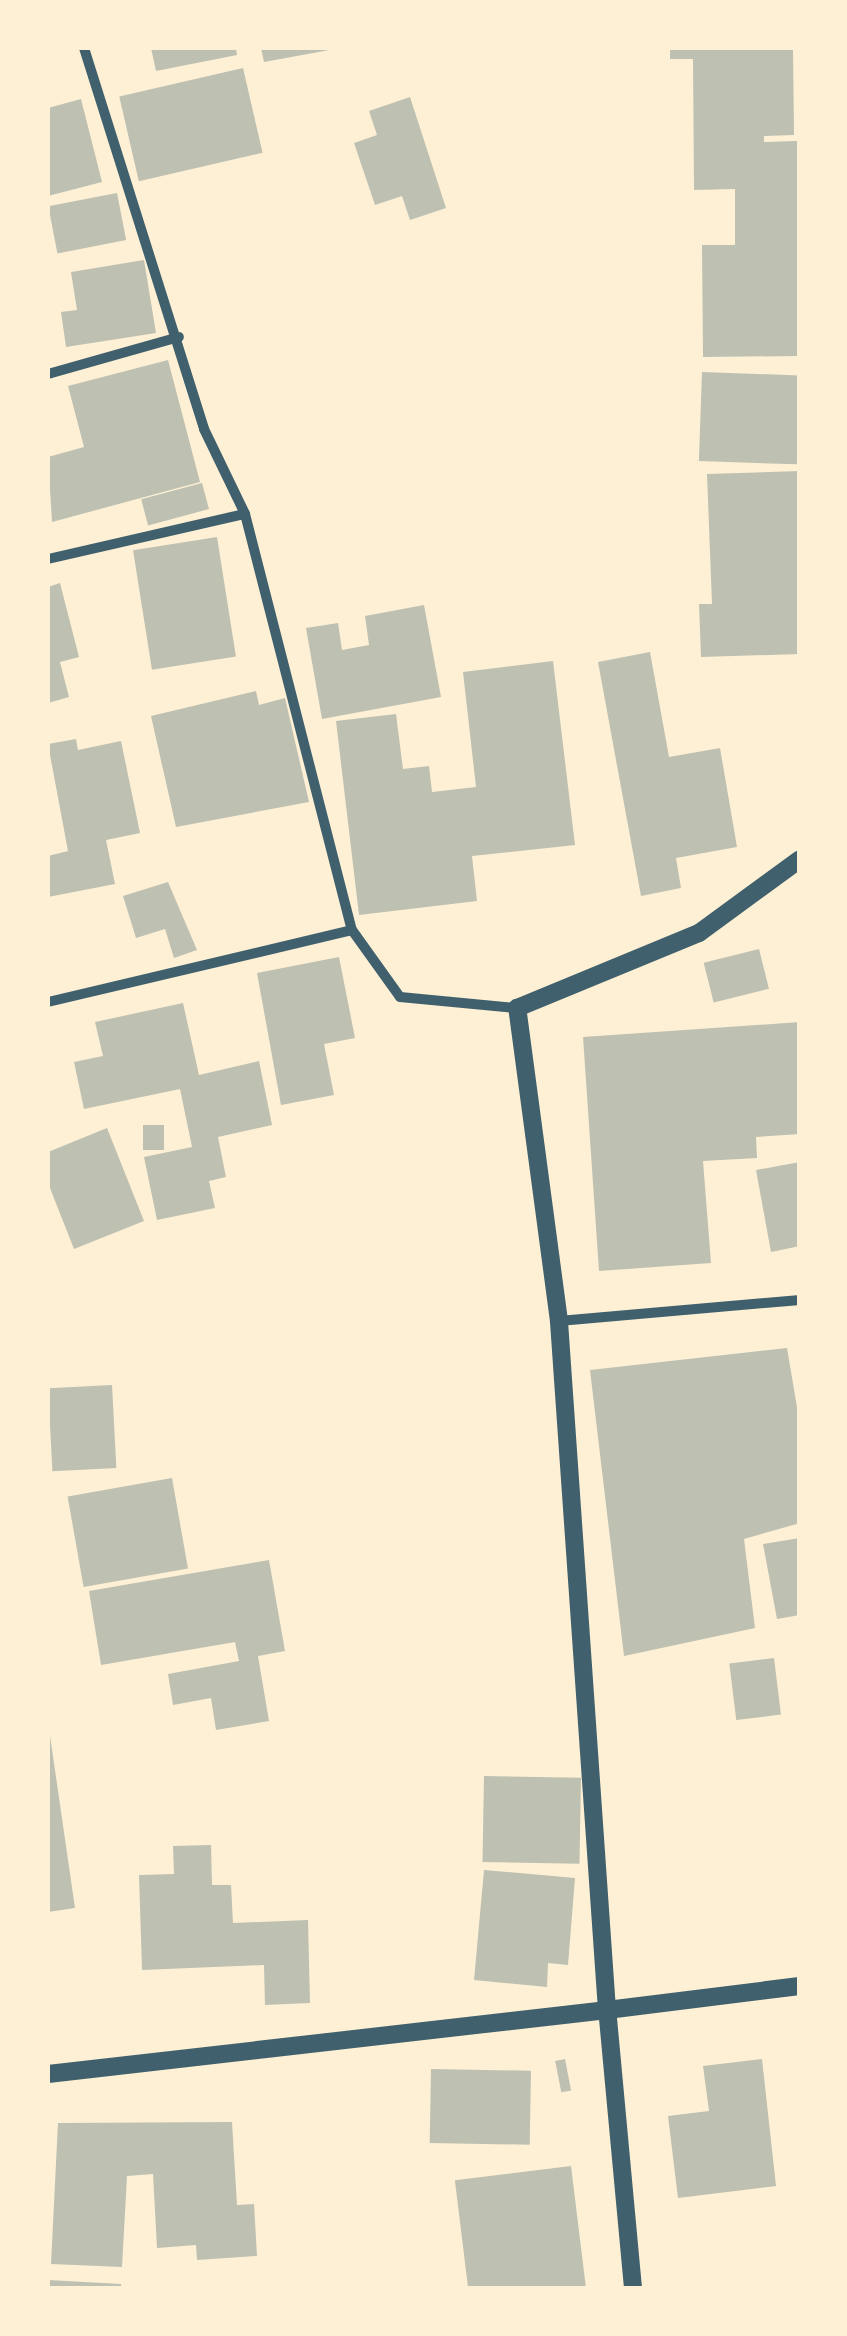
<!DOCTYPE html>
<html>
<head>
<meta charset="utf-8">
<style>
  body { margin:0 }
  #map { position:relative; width:847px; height:2336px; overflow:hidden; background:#fdf0d5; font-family:Helvetica,sans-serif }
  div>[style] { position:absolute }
  .building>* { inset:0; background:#bec0b2; transform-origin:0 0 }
  .minor>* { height:10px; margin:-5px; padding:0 5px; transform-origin:5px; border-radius:5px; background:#3f606c }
  .tertiary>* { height:18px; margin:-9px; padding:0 9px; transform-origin:9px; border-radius:9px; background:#3f606c }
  span { translate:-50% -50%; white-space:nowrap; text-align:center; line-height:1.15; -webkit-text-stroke:8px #fdf0d5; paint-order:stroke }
  .frame { position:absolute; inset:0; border:50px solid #fdf0d5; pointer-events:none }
</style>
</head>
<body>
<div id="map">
  <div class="building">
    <i style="clip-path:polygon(151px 48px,236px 48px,237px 55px,156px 71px)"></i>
    <i style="clip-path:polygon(261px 48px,335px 48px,335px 49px,264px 62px)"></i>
    <i style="clip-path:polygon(670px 48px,793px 48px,794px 135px,764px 136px,764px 142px,797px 141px,800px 356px,703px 357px,702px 245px,735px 245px,735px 189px,694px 190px,693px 59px,670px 59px)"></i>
    <i style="left:243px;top:68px;width:87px;height:127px;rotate:77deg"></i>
    <i style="clip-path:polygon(410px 97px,446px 208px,410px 220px,402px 196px,375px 205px,354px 143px,377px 135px,369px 111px)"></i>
    <i style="clip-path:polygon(81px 99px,102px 182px,48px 196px,48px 108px)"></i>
    <i style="left:117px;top:193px;width:48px;height:70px;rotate:79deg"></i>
    <i style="clip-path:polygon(144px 260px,156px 333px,66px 347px,61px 312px,77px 310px,71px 272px)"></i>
    <i style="clip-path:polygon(168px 360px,200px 482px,52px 522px,48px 457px,84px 447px,68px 386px)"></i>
    <i style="left:702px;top:372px;width:98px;height:89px;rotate:2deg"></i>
    <i style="clip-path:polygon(800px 471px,800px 654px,701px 657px,699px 604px,712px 604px,707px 474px)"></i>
    <i style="left:202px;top:483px;width:27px;height:63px;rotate:75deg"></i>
    <i style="left:217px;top:537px;width:121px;height:85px;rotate:81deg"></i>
    <i style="clip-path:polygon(60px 583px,79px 657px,60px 662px,69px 697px,48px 703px,48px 587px)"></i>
    <i style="clip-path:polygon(424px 605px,441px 697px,322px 719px,306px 628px,338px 623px,342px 650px,369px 645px,365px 616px)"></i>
    <i style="clip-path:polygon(650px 652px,669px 757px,720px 748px,737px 847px,676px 858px,681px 888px,641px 896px,598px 662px)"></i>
    <i style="clip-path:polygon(553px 661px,575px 845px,472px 856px,477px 901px,359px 915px,336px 721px,396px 714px,403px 769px,429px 766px,432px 792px,476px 787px,463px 672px)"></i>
    <i style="clip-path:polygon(256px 691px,259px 705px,285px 698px,309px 802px,176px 827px,151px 716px)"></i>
    <i style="clip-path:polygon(76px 739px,78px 750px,121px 741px,140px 833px,106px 840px,115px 884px,48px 897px,48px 856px,68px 851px,48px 744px)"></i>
    <i style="clip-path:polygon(168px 882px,197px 950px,174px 958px,165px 929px,136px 938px,123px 896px)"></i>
    <i style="left:759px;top:949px;width:41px;height:57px;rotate:76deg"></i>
    <i style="clip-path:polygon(339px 957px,355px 1038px,324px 1044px,334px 1095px,281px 1105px,257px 973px)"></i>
    <i style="clip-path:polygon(183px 1003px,199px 1075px,259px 1061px,272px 1125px,218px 1137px,226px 1177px,209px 1181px,215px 1208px,157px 1220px,144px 1157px,192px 1147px,180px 1089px,84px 1109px,74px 1062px,103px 1056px,95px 1022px)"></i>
    <i style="clip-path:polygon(800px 1022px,800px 1134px,756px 1137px,757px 1158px,703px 1161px,711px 1263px,599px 1271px,583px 1037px)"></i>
    <i style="left:164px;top:1125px;width:25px;height:21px;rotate:90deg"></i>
    <i style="clip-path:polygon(107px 1128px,144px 1221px,74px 1249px,48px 1183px,48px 1152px)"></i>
    <i style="clip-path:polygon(800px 1162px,800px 1246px,771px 1252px,756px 1170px)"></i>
    <i style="clip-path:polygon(787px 1348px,800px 1425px,800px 1523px,744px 1539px,755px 1628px,624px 1656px,590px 1370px)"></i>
    <i style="left:112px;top:1385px;width:83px;height:64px;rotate:87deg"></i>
    <i style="left:172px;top:1478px;width:92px;height:106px;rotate:80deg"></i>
    <i style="clip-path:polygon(800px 1538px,800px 1615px,777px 1619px,763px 1544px)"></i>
    <i style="clip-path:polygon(269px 1560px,285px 1651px,258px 1656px,269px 1721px,216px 1730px,211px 1698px,173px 1705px,168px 1674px,239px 1661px,235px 1642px,101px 1665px,89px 1591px)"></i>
    <i style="left:774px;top:1658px;width:57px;height:45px;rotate:83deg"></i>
    <i style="clip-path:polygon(48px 1722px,75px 1908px,48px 1912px)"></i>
    <i style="left:484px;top:1776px;width:97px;height:86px;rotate:1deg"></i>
    <i style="clip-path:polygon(211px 1845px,212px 1885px,231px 1885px,233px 1923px,308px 1920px,310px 2003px,265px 2005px,264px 1965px,142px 1970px,139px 1875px,174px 1874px,173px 1846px)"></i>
    <i style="clip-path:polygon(484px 1870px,575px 1878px,568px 1965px,548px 1963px,547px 1987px,474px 1980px)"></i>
    <i style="left:565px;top:2059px;width:32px;height:10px;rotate:79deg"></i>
    <i style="clip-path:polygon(762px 2059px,776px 2186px,678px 2198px,668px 2116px,709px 2111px,703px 2066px)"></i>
    <i style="left:431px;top:2069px;width:100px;height:74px;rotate:1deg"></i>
    <i style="clip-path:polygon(232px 2122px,237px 2205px,254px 2204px,257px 2256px,197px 2260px,196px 2245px,157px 2248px,153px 2174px,127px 2176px,122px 2267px,51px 2264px,58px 2123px)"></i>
    <i style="left:571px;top:2166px;width:123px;height:117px;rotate:83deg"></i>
    <i style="clip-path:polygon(48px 2280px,121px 2284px,121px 2288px,48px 2288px)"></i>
  </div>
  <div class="minor">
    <i style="left:84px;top:48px;width:399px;rotate:72.5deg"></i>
    <i style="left:204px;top:429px;width:94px;rotate:64.2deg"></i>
    <i style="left:245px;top:514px;width:430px;rotate:75.6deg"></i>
    <i style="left:352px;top:930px;width:82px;rotate:54.4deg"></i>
    <i style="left:400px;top:997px;width:118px;rotate:5.4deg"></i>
    <i style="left:48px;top:374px;width:136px;rotate:-15.8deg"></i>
    <i style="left:48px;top:559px;width:202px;rotate:-12.9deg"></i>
    <i style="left:48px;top:1002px;width:312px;rotate:-13.3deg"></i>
    <i style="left:559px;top:1321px;width:242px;rotate:-5deg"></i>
  </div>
  <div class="tertiary">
    <i style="left:48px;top:2074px;width:563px;rotate:-6.53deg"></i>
    <i style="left:607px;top:2010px;width:691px;rotate:-93.99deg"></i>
    <i style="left:559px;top:1321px;width:316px;rotate:-97.6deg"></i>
    <i style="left:517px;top:1008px;width:197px;rotate:-22.4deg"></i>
    <i style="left:699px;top:933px;width:125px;rotate:-36.2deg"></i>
    <i style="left:633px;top:2288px;width:279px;rotate:-95.3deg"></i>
    <i style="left:607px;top:2010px;width:194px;rotate:-7.1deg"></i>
  </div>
  <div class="frame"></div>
</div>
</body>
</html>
